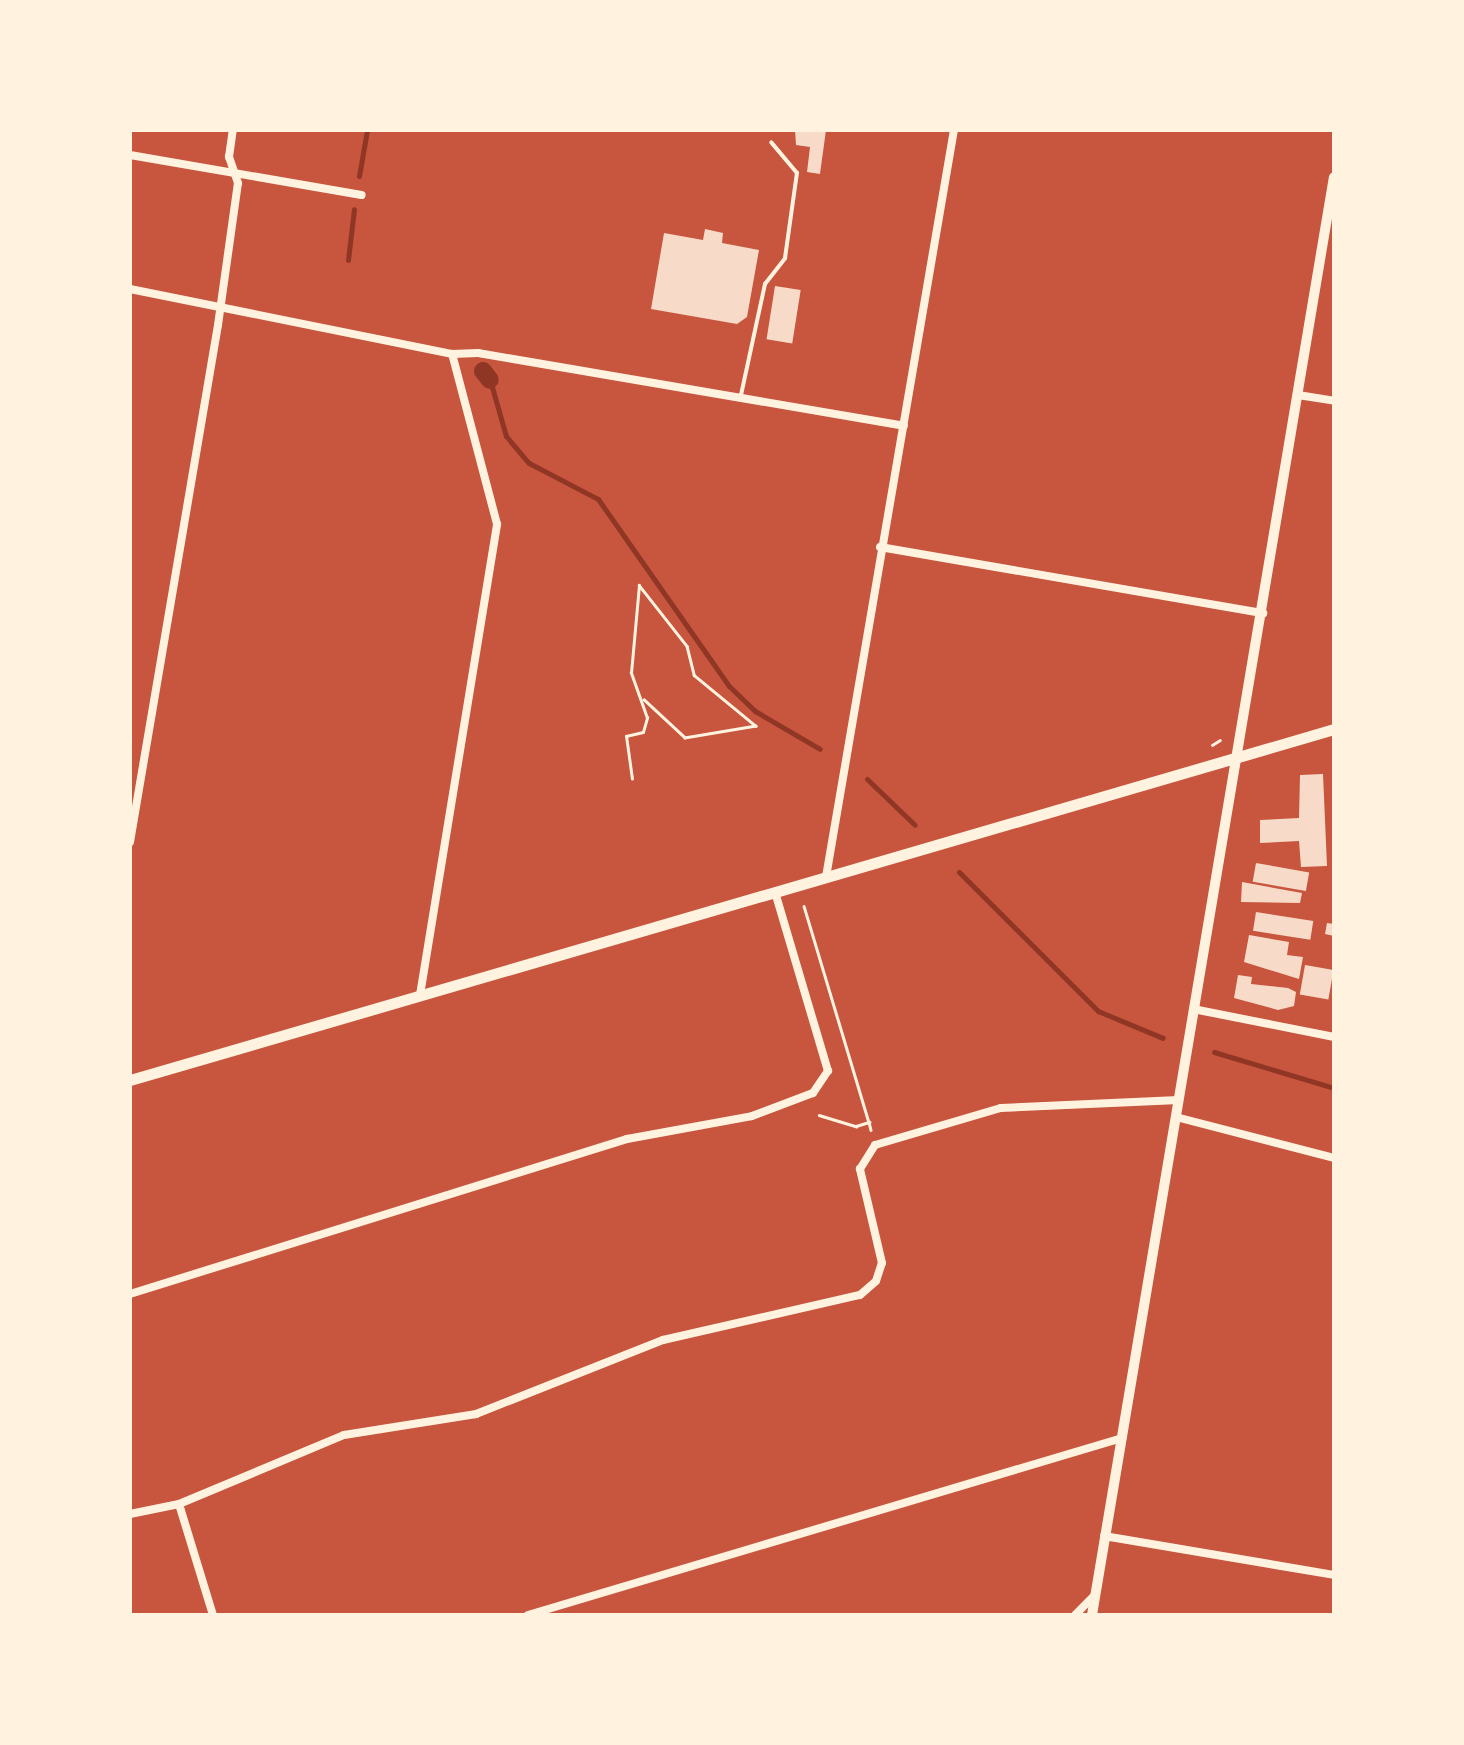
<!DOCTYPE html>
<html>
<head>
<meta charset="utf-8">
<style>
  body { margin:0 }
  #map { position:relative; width:1464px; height:1745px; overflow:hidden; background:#c8553d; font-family:Manrope,sans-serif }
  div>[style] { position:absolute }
  .stream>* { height:5px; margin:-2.5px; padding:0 2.5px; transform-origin:2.5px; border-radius:2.5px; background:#8f3625 }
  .canal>* { height:18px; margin:-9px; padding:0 9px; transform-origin:9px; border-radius:9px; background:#8f3625 }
  .building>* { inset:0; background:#f7dbc8; transform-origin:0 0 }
  .path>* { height:2.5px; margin:-1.25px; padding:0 1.25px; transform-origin:1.25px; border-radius:1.25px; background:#fff3e0 }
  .service>* { height:4px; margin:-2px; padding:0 2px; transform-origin:2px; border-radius:2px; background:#fff3e0 }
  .minor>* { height:8px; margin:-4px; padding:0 4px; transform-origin:4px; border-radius:4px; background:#fff3e0 }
  .secondary>* { height:10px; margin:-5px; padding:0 5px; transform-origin:5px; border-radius:5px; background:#fff3e0 }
  .primary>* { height:11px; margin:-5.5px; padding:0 5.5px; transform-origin:5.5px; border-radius:5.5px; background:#fff3e0 }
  span { translate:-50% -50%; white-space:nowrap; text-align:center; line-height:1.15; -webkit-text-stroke:10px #fff3e0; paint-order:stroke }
  .frame { position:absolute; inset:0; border:132px solid #fff3e0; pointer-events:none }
</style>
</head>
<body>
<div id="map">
  <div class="stream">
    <i style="left:359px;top:176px;width:47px;rotate:-80.1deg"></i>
    <i style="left:348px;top:260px;width:51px;rotate:-83.3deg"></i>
    <i style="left:490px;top:380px;width:58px;rotate:74.1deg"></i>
    <i style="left:506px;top:436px;width:35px;rotate:50deg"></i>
    <i style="left:529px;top:463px;width:78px;rotate:27.6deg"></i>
    <i style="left:598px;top:499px;width:228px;rotate:55deg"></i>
    <i style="left:729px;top:686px;width:36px;rotate:44deg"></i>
    <i style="left:755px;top:711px;width:75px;rotate:30.3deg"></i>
    <i style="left:867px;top:779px;width:66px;rotate:43.8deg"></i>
    <i style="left:959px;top:872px;width:197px;rotate:45deg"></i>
    <i style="left:1098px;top:1011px;width:70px;rotate:22.6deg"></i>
    <i style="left:1214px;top:1052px;width:125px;rotate:16.7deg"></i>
  </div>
  <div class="canal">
    <i style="left:483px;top:371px;width:11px;rotate:52deg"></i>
  </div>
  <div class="building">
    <i style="clip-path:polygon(795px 130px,826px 130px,820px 174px,807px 172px,810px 147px,796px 145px)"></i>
    <i style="clip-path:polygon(705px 229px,723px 233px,722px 243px,759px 250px,747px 317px,737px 324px,651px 309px,664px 233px,703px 240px)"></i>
    <i style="left:775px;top:286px;width:26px;height:54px;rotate:9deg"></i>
    <i style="clip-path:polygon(1323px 774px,1327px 866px,1301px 867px,1299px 841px,1260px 843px,1260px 820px,1299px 818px,1300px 775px)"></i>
    <i style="left:1256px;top:863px;width:54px;height:19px;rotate:10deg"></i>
    <i style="clip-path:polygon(1242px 882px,1302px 893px,1300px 903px,1241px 902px)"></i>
    <i style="left:1256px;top:912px;width:58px;height:19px;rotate:9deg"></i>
    <i style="clip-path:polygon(1327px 923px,1334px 924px,1334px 936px,1325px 934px)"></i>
    <i style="clip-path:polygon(1249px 935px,1289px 942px,1287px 955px,1303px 957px,1299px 979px,1244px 962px)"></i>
    <i style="left:1305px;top:965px;width:29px;height:30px;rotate:10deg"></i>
    <i style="clip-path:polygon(1238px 975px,1252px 977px,1251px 984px,1288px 988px,1296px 992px,1294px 1006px,1278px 1010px,1234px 998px)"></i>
  </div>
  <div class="path">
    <i style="left:1212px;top:745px;width:9px;rotate:-32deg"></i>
    <i style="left:632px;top:779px;width:43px;rotate:-97.9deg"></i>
    <i style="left:626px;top:736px;width:17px;rotate:-13deg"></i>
    <i style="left:643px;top:732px;width:15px;rotate:-74deg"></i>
    <i style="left:647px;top:718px;width:48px;rotate:-109.6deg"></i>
    <i style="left:631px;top:673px;width:88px;rotate:-84.8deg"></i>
    <i style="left:639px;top:585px;width:78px;rotate:51.8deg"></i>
    <i style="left:687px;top:646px;width:30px;rotate:76deg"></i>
    <i style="left:694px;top:675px;width:80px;rotate:39.4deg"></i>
    <i style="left:756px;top:726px;width:72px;rotate:170.4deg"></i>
    <i style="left:685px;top:738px;width:56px;rotate:-137.2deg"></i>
    <i style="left:804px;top:906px;width:226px;rotate:73.3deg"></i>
    <i style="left:819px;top:1115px;width:39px;rotate:17deg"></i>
    <i style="left:856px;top:1126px;width:14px;rotate:-17deg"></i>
    <i style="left:869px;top:1122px;width:8px;rotate:76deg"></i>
  </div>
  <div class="service">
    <i style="left:741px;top:395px;width:114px;rotate:-77.8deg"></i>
    <i style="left:765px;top:284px;width:33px;rotate:-52deg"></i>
    <i style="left:785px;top:258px;width:86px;rotate:-82deg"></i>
    <i style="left:797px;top:173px;width:40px;rotate:-130deg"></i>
  </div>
  <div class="minor">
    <i style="left:130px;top:155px;width:235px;rotate:9.8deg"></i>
    <i style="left:130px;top:289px;width:328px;rotate:11.4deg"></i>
    <i style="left:452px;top:354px;width:26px;rotate:-2deg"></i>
    <i style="left:478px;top:353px;width:432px;rotate:9.7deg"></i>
    <i style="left:1298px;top:395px;width:36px;rotate:9deg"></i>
    <i style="left:880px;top:547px;width:389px;rotate:9.8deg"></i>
    <i style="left:130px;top:842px;width:524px;rotate:-80.34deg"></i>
    <i style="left:218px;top:325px;width:143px;rotate:-82deg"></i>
    <i style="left:238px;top:183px;width:28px;rotate:-109deg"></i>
    <i style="left:229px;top:157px;width:27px;rotate:-82deg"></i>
    <i style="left:826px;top:877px;width:758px;rotate:-80.28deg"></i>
    <i style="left:420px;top:995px;width:477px;rotate:-80.7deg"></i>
    <i style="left:497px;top:524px;width:176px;rotate:-104.8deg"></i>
    <i style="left:1193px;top:1009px;width:144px;rotate:11.2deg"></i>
    <i style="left:1176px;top:1117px;width:163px;rotate:14.5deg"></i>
    <i style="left:130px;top:1294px;width:521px;rotate:-17.32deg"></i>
    <i style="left:627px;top:1139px;width:127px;rotate:-10.4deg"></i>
    <i style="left:752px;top:1116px;width:65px;rotate:-20.7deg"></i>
    <i style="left:813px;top:1093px;width:27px;rotate:-56deg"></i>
    <i style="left:828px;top:1071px;width:187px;rotate:-106.5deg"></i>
    <i style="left:179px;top:1504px;width:116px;rotate:73deg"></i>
    <i style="left:130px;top:1514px;width:50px;rotate:-11.5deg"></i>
    <i style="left:179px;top:1504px;width:179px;rotate:-22.7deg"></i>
    <i style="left:344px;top:1435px;width:134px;rotate:-9deg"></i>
    <i style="left:476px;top:1414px;width:201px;rotate:-21.6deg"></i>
    <i style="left:663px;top:1340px;width:202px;rotate:-12.9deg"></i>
    <i style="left:860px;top:1295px;width:21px;rotate:-41deg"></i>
    <i style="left:876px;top:1281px;width:19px;rotate:-72deg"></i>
    <i style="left:882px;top:1263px;width:97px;rotate:-103.2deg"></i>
    <i style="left:860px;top:1169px;width:28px;rotate:-58deg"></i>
    <i style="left:875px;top:1145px;width:131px;rotate:-16.4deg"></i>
    <i style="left:1001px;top:1108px;width:178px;rotate:-2.6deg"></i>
    <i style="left:1104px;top:1536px;width:233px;rotate:9.6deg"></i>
    <i style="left:528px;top:1615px;width:620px;rotate:-16.59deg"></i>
    <i style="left:1075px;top:1615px;width:28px;rotate:-45deg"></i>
  </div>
  <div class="secondary">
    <i style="left:1092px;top:1615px;width:1458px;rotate:-80.45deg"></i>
  </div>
  <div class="primary">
    <i style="left:130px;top:1080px;width:1254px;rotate:-16.25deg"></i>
  </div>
  <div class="frame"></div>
</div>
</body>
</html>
